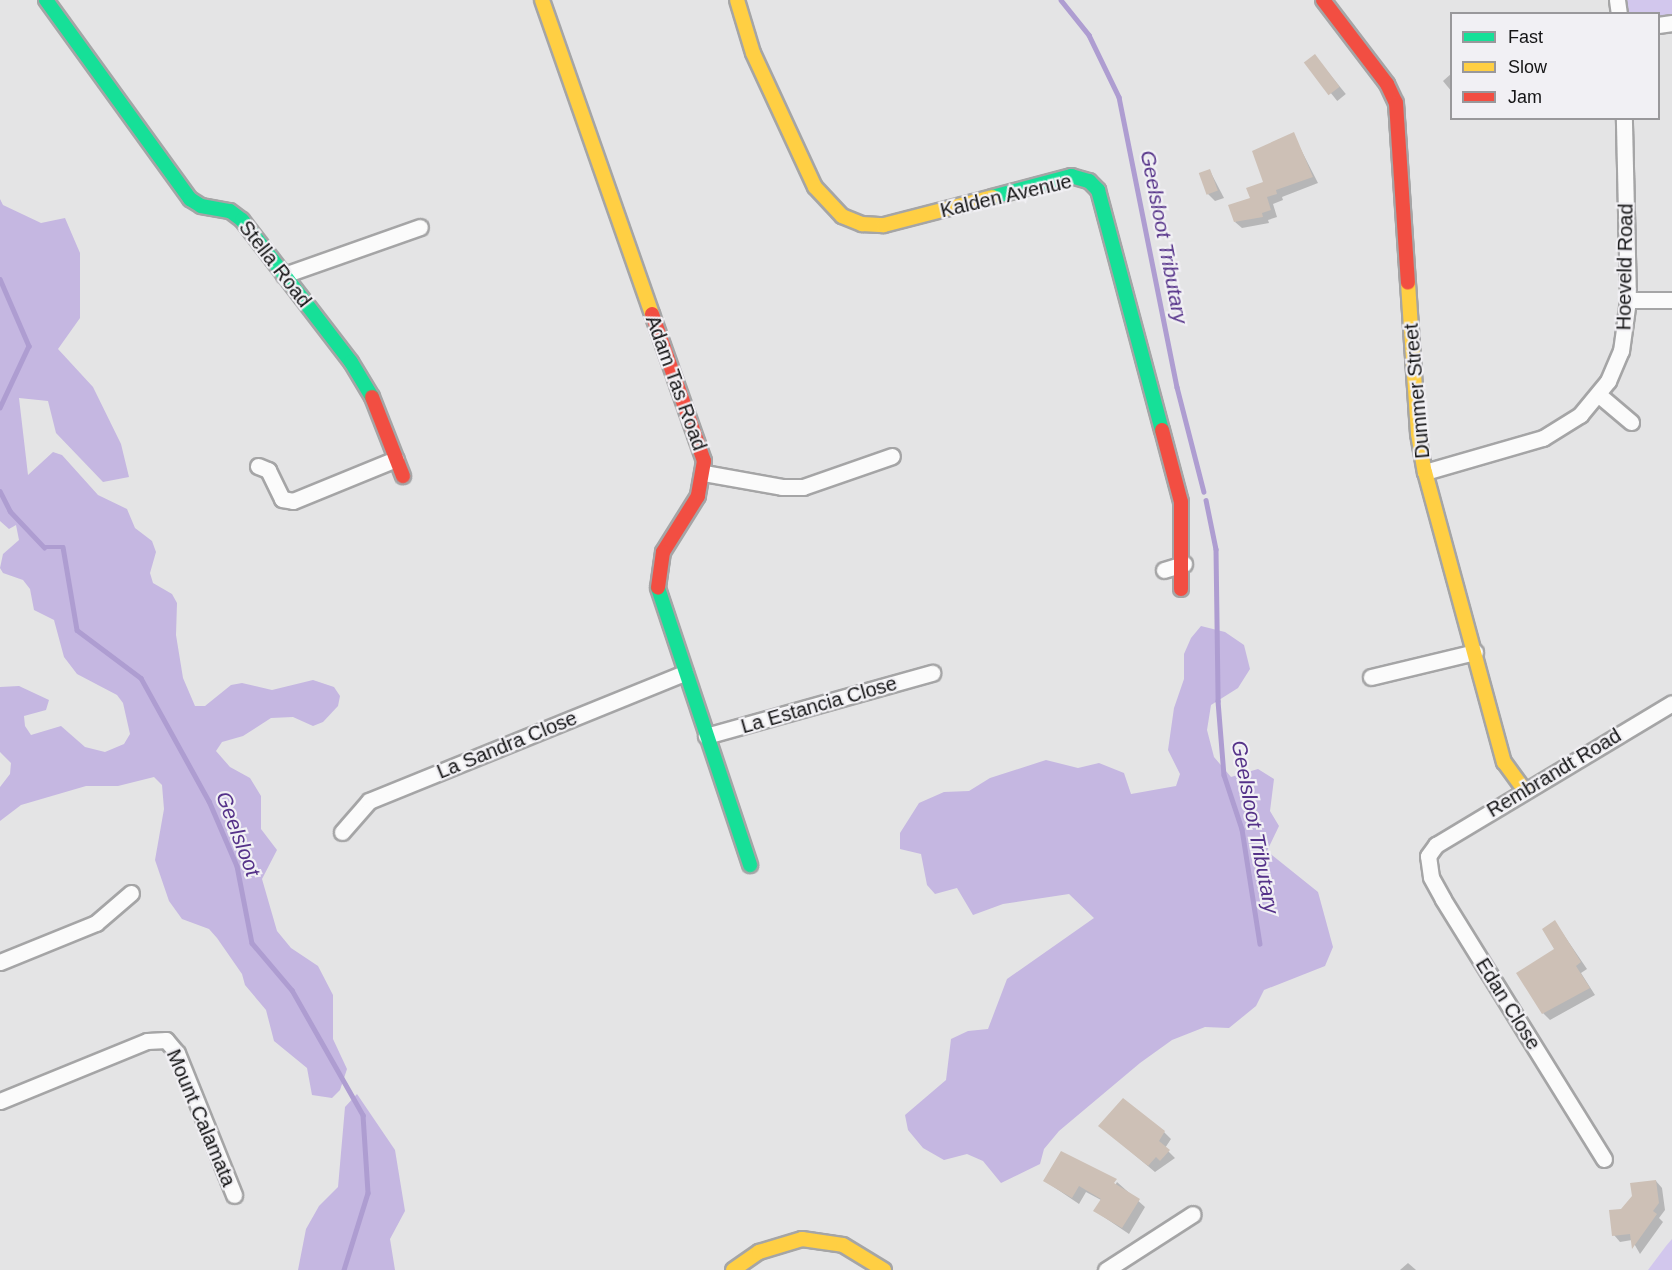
<!DOCTYPE html>
<html>
<head>
<meta charset="utf-8">
<style>
  body { margin:0 }
  #map { position:relative; width:1672px; height:1270px; overflow:hidden; background:#e4e4e5; font-family:Arial,sans-serif }
  div>[style] { position:absolute }
  .green>* { inset:0; background:#d2c7ed }
  .forest>* { inset:0; background:#c5b7e1 }
  .shadow>* { inset:0; background:#0003; transform-origin:0 0 }
  .stream>* { height:4.5px; margin:-2.25px; padding:0 2.25px; transform-origin:2.25px; border-radius:2.25px; background:#ae9dd1 }
  .building>* { inset:0; background:#cdc0b6; transform-origin:0 0 }
  .roads { filter:drop-shadow(2px 0 #a5a5a6) drop-shadow(-2px 0 #a5a5a6) drop-shadow(0 2px #a5a5a6) drop-shadow(0 -2px #a5a5a6) }
  .street>* { height:15px; margin:-7.5px; padding:0 7.5px; transform-origin:7.5px; border-radius:7.5px; background:#fbfbfb }
  .fast>* { height:14px; margin:-7px; padding:0 7px; transform-origin:7px; border-radius:7px; background:#16e098 }
  .slow>* { height:14px; margin:-7px; padding:0 7px; transform-origin:7px; border-radius:7px; background:#ffcf43 }
  .jam>* { height:14px; margin:-7px; padding:0 7px; transform-origin:7px; border-radius:7px; background:#f24e42 }
  span { translate:-50% -50%; white-space:nowrap; text-align:center; line-height:1.15; -webkit-text-stroke:4.5px #f1f0f4; paint-order:stroke }
  .street-label { font-size:20px; color:#141415 }
  .water-label { font-size:21px; color:#553289; font-style:italic }
  .legend { position:absolute; left:1450px; top:12px; width:210px; height:108px; box-sizing:border-box; background:#f1f0f4; border:2px solid #99989b; margin:0; padding:8px 10px; list-style:none; font-size:18px; color:#141415 }
  .legend li { display:flex; align-items:center; gap:12px; height:30px }
  .legend b { width:30px; border:2px solid #99989b }
</style>
</head>
<body>
<div id="map">
  <div class="green">
    <i style="clip-path:polygon(1622px 0,1672px 0,1672px 16px,1628px 13px)"></i>
    <i style="clip-path:polygon(1672px 1239px,1672px 1270px,1648px 1270px,1666px 1246px)"></i>
  </div>
  <div class="forest">
    <i style="clip-path:polygon(0 199px,3px 205px,41px 223px,65px 218px,80px 253px,80px 318px,58px 349px,93px 387px,121px 444px,129px 477px,103px 482px,56px 433px,48px 401px,19px 398px,28px 475px,53px 452px,62px 455px,98px 495px,127px 509px,135px 528px,152px 541px,156px 552px,150px 573px,153px 583px,172px 594px,177px 603px,176px 635px,183px 678px,195px 706px,205px 706px,231px 685px,242px 683px,272px 690px,313px 680px,334px 687px,340px 696px,338px 706px,323px 722px,313px 726px,293px 717px,271px 718px,243px 736px,222px 742px,216px 751px,230px 767px,250px 778px,261px 796px,261px 829px,277px 850px,262px 879px,277px 931px,291px 948px,318px 966px,333px 995px,333px 1039px,347px 1069px,340px 1090px,332px 1098px,312px 1095px,307px 1068px,274px 1041px,266px 1010px,245px 985px,242px 974px,217px 938px,209px 929px,182px 919px,169px 901px,155px 860px,164px 809px,162px 785px,154px 777px,118px 786px,86px 786px,21px 805px,0 821px,0 787px,10px 774px,11px 763px,0 752px,0 687px,19px 686px,49px 700px,46px 710px,24px 716px,25px 726px,31px 735px,61px 726px,85px 747px,105px 752px,124px 744px,130px 734px,123px 703px,117px 695px,77px 674px,64px 657px,54px 620px,34px 610px,30px 589px,23px 580px,3px 573px,0 568px,3px 554px,19px 540px,16px 525px,9px 529px,0 521px)"></i>
    <i style="clip-path:polygon(1201px 626px,1225px 632px,1244px 645px,1250px 669px,1238px 688px,1211px 705px,1207px 730px,1214px 757px,1231px 777px,1258px 769px,1274px 779px,1270px 811px,1279px 826px,1267px 851px,1318px 892px,1333px 947px,1325px 966px,1264px 990px,1256px 1006px,1229px 1028px,1205px 1027px,1172px 1040px,1140px 1063px,1059px 1131px,1044px 1149px,1040px 1164px,1001px 1183px,983px 1161px,967px 1154px,944px 1160px,923px 1148px,908px 1130px,905px 1115px,946px 1080px,951px 1039px,968px 1031px,988px 1029px,1007px 979px,1094px 918px,1069px 894px,1003px 904px,973px 915px,957px 888px,935px 894px,927px 885px,921px 854px,900px 849px,900px 833px,919px 803px,944px 792px,969px 791px,990px 778px,1046px 760px,1078px 768px,1099px 763px,1124px 773px,1131px 794px,1176px 786px,1180px 774px,1168px 750px,1174px 708px,1184px 679px,1184px 654px,1191px 638px)"></i>
    <i style="clip-path:polygon(357px 1094px,395px 1150px,405px 1211px,390px 1239px,395px 1270px,298px 1270px,306px 1229px,319px 1206px,338px 1187px,345px 1107px)"></i>
  </div>
  <div class="shadow">
    <i style="left:1315px;top:56px;width:49px;height:11px;rotate:51deg"></i>
    <i style="clip-path:polygon(1452px 73px,1452px 92px,1443px 81px)"></i>
    <i style="clip-path:polygon(1293px 134px,1318px 183px,1282px 197px,1283px 200px,1273px 204px,1277px 217px,1268px 220px,1269px 223px,1242px 228px,1235px 222px,1265px 183px)"></i>
    <i style="clip-path:polygon(1210px 171px,1224px 198px,1215px 201px,1208px 194px)"></i>
    <i style="clip-path:polygon(1555px 922px,1587px 969px,1581px 973px,1595px 995px,1550px 1020px,1543px 1013px,1556px 950px)"></i>
    <i style="clip-path:polygon(1100px 1126px,1164px 1132px,1171px 1139px,1165px 1148px,1175px 1158px,1155px 1172px)"></i>
    <i style="clip-path:polygon(1045px 1181px,1114px 1181px,1112px 1191px,1117px 1182px,1145px 1207px,1129px 1234px,1095px 1211px,1101px 1200px,1086px 1192px,1079px 1204px)"></i>
    <i style="clip-path:polygon(1656px 1181px,1662px 1188px,1665px 1210px,1659px 1218px,1663px 1222px,1640px 1254px,1632px 1240px,1620px 1242px,1614px 1235px,1622px 1210px)"></i>
    <i style="clip-path:polygon(1408px 1263px,1416px 1270px,1400px 1270px)"></i>
  </div>
  <div class="stream">
    <i style="left:1061px;top:0;width:45px;rotate:51.3deg"></i>
    <i style="left:1089px;top:35px;width:69px;rotate:64.2deg"></i>
    <i style="left:1119px;top:97px;width:296px;rotate:78.7deg"></i>
    <i style="left:1177px;top:387px;width:108px;rotate:75.6deg"></i>
    <i style="left:0;top:279px;width:73px;rotate:66.6deg"></i>
    <i style="left:29px;top:346px;width:68px;rotate:115.1deg"></i>
    <i style="left:0;top:491px;width:22px;rotate:63deg"></i>
    <i style="left:10px;top:511px;width:50px;rotate:46.6deg"></i>
    <i style="left:44px;top:547px;width:19px"></i>
    <i style="left:63px;top:547px;width:84px;rotate:80.4deg"></i>
    <i style="left:77px;top:630px;width:80px;rotate:36.9deg"></i>
    <i style="left:141px;top:678px;width:141px;rotate:61.1deg"></i>
    <i style="left:209px;top:801px;width:71px;rotate:66.7deg"></i>
    <i style="left:237px;top:866px;width:78px;rotate:79deg"></i>
    <i style="left:252px;top:943px;width:62px;rotate:49.6deg"></i>
    <i style="left:292px;top:990px;width:144px;rotate:60.4deg"></i>
    <i style="left:363px;top:1115px;width:78px;rotate:86.3deg"></i>
    <i style="left:368px;top:1193px;width:81px;rotate:107.3deg"></i>
    <i style="left:1206px;top:500px;width:50px;rotate:78.5deg"></i>
    <i style="left:1216px;top:549px;width:152px;rotate:89.2deg"></i>
    <i style="left:1218px;top:701px;width:74px;rotate:85.4deg"></i>
    <i style="left:1224px;top:775px;width:57px;rotate:71.6deg"></i>
    <i style="left:1242px;top:829px;width:116px;rotate:81.1deg"></i>
  </div>
  <div class="building">
    <i style="left:1315px;top:54px;width:41px;height:14px;rotate:53deg"></i>
    <i style="clip-path:polygon(1294px 132px,1313px 177px,1276px 190px,1277px 194px,1267px 197px,1271px 210px,1262px 213px,1263px 217px,1234px 222px,1228px 205px,1250px 198px,1246px 188px,1263px 182px,1252px 151px)"></i>
    <i style="left:1210px;top:169px;width:23px;height:12px;rotate:70deg"></i>
    <i style="clip-path:polygon(1555px 920px,1581px 962px,1576px 966px,1590px 988px,1542px 1014px,1516px 973px,1554px 949px,1542px 929px)"></i>
    <i style="clip-path:polygon(1123px 1098px,1165px 1131px,1159px 1141px,1170px 1150px,1160px 1161px,1156px 1157px,1148px 1166px,1098px 1126px)"></i>
    <i style="clip-path:polygon(1061px 1151px,1117px 1179px,1114px 1183px,1140px 1199px,1122px 1228px,1093px 1211px,1101px 1199px,1079px 1186px,1072px 1198px,1043px 1181px)"></i>
    <i style="clip-path:polygon(1656px 1180px,1659px 1203px,1653px 1211px,1657px 1214px,1632px 1249px,1630px 1234px,1612px 1236px,1609px 1210px,1621px 1209px,1632px 1196px,1630px 1183px)"></i>
  </div>
  <div class="roads">
    <div class="street">
      <i style="left:1617px;top:0;width:14px;rotate:82deg"></i>
      <i style="left:1658px;top:25px;width:14px;rotate:-8deg"></i>
      <i style="left:284px;top:275px;width:144px;rotate:-19.4deg"></i>
      <i style="left:1628px;top:300px;width:44px"></i>
      <i style="left:1599px;top:395px;width:42px;rotate:40.2deg"></i>
      <i style="left:258px;top:466px;width:11px;rotate:22deg"></i>
      <i style="left:268px;top:470px;width:32px;rotate:64deg"></i>
      <i style="left:282px;top:499px;width:11px;rotate:10deg"></i>
      <i style="left:293px;top:501px;width:111px;rotate:-22.2deg"></i>
      <i style="left:1425px;top:472px;width:123px;rotate:-16.1deg"></i>
      <i style="left:1543px;top:438px;width:44px;rotate:-31.9deg"></i>
      <i style="left:1580px;top:415px;width:44px;rotate:-50.5deg"></i>
      <i style="left:1608px;top:381px;width:33px;rotate:-67deg"></i>
      <i style="left:1621px;top:351px;width:51px;rotate:-82.2deg"></i>
      <i style="left:1628px;top:300px;width:182px;rotate:-91.3deg"></i>
      <i style="left:704px;top:473px;width:79px;rotate:10.2deg"></i>
      <i style="left:782px;top:487px;width:21px"></i>
      <i style="left:803px;top:487px;width:94px;rotate:-19.2deg"></i>
      <i style="left:1164px;top:570px;width:21px;rotate:-17deg"></i>
      <i style="left:1371px;top:677px;width:107px;rotate:-13.5deg"></i>
      <i style="left:706px;top:736px;width:235px;rotate:-15.6deg"></i>
      <i style="left:342px;top:832px;width:41px;rotate:-48.9deg"></i>
      <i style="left:369px;top:801px;width:341px;rotate:-22.1deg"></i>
      <i style="left:0;top:962px;width:104px;rotate:-22.1deg"></i>
      <i style="left:96px;top:923px;width:46px;rotate:-40.6deg"></i>
      <i style="left:0;top:1101px;width:159px;rotate:-22.2deg"></i>
      <i style="left:147px;top:1041px;width:19px;rotate:-3deg"></i>
      <i style="left:166px;top:1040px;width:17px;rotate:50deg"></i>
      <i style="left:177px;top:1053px;width:153px;rotate:68.1deg"></i>
      <i style="left:1604px;top:1159px;width:306px;rotate:-121.8deg"></i>
      <i style="left:1443px;top:899px;width:25px;rotate:-119deg"></i>
      <i style="left:1431px;top:877px;width:21px;rotate:-98deg"></i>
      <i style="left:1428px;top:856px;width:14px;rotate:-54deg"></i>
      <i style="left:1436px;top:845px;width:275px;rotate:-31deg"></i>
      <i style="left:1106px;top:1270px;width:103px;rotate:-32.8deg"></i>
    </div>
    <div class="fast">
      <i style="left:46px;top:0;width:246px;rotate:54.1deg"></i>
      <i style="left:190px;top:199px;width:13px;rotate:32deg"></i>
      <i style="left:201px;top:206px;width:29px;rotate:10deg"></i>
      <i style="left:230px;top:211px;width:15px;rotate:37deg"></i>
      <i style="left:242px;top:220px;width:179px;rotate:52.5deg"></i>
      <i style="left:351px;top:362px;width:41px;rotate:59deg"></i>
      <i style="left:992px;top:197px;width:82px;rotate:-14.9deg"></i>
      <i style="left:1071px;top:176px;width:19px;rotate:16deg"></i>
      <i style="left:1089px;top:181px;width:13px;rotate:45deg"></i>
      <i style="left:1098px;top:190px;width:248px;rotate:75.1deg"></i>
      <i style="left:658px;top:588px;width:292px;rotate:71.6deg"></i>
    </div>
    <div class="slow">
      <i style="left:542px;top:0;width:333px;rotate:70.7deg"></i>
      <i style="left:737px;top:0;width:55px;rotate:73.2deg"></i>
      <i style="left:753px;top:53px;width:148px;rotate:65.2deg"></i>
      <i style="left:815px;top:187px;width:40px;rotate:47deg"></i>
      <i style="left:842px;top:216px;width:22px;rotate:22deg"></i>
      <i style="left:862px;top:224px;width:22px;rotate:3deg"></i>
      <i style="left:884px;top:225px;width:112px;rotate:-14.5deg"></i>
      <i style="left:1408px;top:283px;width:151px;rotate:86.2deg"></i>
      <i style="left:1418px;top:434px;width:39px;rotate:80deg"></i>
      <i style="left:1425px;top:472px;width:301px;rotate:74.8deg"></i>
      <i style="left:1504px;top:762px;width:34px;rotate:54deg"></i>
      <i style="left:733px;top:1270px;width:32px;rotate:-35deg"></i>
      <i style="left:759px;top:1252px;width:45px;rotate:-16.8deg"></i>
      <i style="left:802px;top:1239px;width:41px;rotate:8.3deg"></i>
      <i style="left:843px;top:1245px;width:48px;rotate:31.4deg"></i>
    </div>
    <div class="jam">
      <i style="left:1323px;top:0;width:106px;rotate:52.7deg"></i>
      <i style="left:1387px;top:84px;width:21px;rotate:65deg"></i>
      <i style="left:1396px;top:103px;width:180px;rotate:86.2deg"></i>
      <i style="left:652px;top:314px;width:156px;rotate:70.5deg"></i>
      <i style="left:704px;top:461px;width:36px;rotate:100deg"></i>
      <i style="left:698px;top:496px;width:66px;rotate:122deg"></i>
      <i style="left:663px;top:552px;width:36px;rotate:98deg"></i>
      <i style="left:372px;top:397px;width:85px;rotate:68.6deg"></i>
      <i style="left:1162px;top:430px;width:74px;rotate:75.2deg"></i>
      <i style="left:1181px;top:502px;width:87px;rotate:90deg"></i>
    </div>
  </div>
  <div class="street-label">
    <span style="left:1006px;top:196px;rotate:-13deg">Kalden Avenue</span>
    <span style="left:275px;top:264px;rotate:52deg">Stella Road</span>
    <span style="left:1625px;top:267px;rotate:-89deg">Hoeveld Road</span>
    <span style="left:676px;top:383px;rotate:70deg">Adam Tas Road</span>
    <span style="left:1417px;top:391px;rotate:-95deg">Dummer Street</span>
    <span style="left:819px;top:705px;rotate:-16deg">La Estancia Close</span>
    <span style="left:507px;top:745px;rotate:-22deg">La Sandra Close</span>
    <span style="left:1554px;top:773px;rotate:-31deg">Rembrandt Road</span>
    <span style="left:1508px;top:1004px;rotate:58deg">Edan Close</span>
    <span style="left:201px;top:1118px;rotate:67deg">Mount Calamata</span>
  </div>
  <div class="water-label">
    <span style="left:1164px;top:237px;rotate:79deg">Geelsloot Tributary</span>
    <span style="left:1255px;top:827px;rotate:79deg">Geelsloot Tributary</span>
    <span style="left:238px;top:834px;rotate:69deg">Geelsloot</span>
  </div>
  <ul class="legend">
  <li><b style="height:8px;background:#16e098"></b>Fast</li>
  <li><b style="height:8px;background:#ffcf43"></b>Slow</li>
  <li><b style="height:8px;background:#f24e42"></b>Jam</li>
  </ul>
</div>
</body>
</html>
